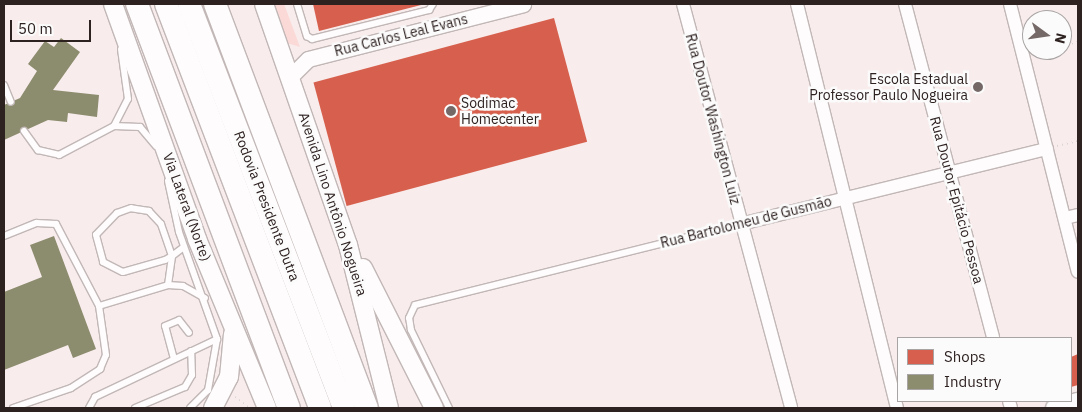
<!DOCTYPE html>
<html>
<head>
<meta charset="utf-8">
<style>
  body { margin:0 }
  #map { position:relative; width:1082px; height:412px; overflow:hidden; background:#f8ecec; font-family:"IBM Plex Sans",sans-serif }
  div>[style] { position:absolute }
  .green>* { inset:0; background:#fad9d7 }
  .shops>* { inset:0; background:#d6604d; transform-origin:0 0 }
  .industry>* { inset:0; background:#8c8c6e }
  .path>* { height:2px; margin-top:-1px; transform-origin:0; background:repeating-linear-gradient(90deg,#dad6d6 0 1px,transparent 0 5px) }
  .roads { filter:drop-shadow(1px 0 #c2b7b7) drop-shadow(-1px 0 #c2b7b7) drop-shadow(0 1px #c2b7b7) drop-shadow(0 -1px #c2b7b7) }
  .service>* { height:6px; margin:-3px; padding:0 3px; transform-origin:3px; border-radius:3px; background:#fefcfc }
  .minor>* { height:12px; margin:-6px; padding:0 6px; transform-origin:6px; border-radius:6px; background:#fefcfc }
  .tertiary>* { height:15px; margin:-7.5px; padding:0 7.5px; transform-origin:7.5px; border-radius:7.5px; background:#fefcfc }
  .secondary>* { height:18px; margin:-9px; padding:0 9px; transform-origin:9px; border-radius:9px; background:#fefcfc }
  .motorway>* { height:22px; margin:-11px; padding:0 11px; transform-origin:11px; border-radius:11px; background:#fefcfc }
  .dots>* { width:14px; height:14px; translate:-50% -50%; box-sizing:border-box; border:2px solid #fbfbfb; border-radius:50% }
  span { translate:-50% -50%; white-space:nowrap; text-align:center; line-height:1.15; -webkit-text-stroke:5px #fbfbfb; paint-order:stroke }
  .street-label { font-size:14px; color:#2e2221 }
  .poi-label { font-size:14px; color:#2e2221 }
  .right { translate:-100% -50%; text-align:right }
  .left { translate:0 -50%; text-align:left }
  .frame { position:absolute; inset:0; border:5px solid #2e2221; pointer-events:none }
  .legend { position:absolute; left:897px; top:337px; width:175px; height:65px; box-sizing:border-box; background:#fbfbfb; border:1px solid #a9a4a4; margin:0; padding:6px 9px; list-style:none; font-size:15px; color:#2e2221 }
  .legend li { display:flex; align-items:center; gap:10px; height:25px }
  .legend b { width:25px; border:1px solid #a9a4a4 }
  .north { position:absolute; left:1022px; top:10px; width:50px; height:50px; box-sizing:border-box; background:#fbfbfb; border:1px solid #a9a4a4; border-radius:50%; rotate:104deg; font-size:14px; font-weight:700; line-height:20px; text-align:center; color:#2e2221 }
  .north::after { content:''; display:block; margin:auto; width:18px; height:22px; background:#756968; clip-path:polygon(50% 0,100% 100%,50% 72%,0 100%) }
  .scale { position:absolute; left:10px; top:20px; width:81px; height:22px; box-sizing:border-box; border:2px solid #2e2221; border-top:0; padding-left:6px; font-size:15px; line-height:18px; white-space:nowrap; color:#2e2221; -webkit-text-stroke:4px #fbfbfb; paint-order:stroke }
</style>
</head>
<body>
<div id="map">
  <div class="green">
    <i style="clip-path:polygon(272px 4px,284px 4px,300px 47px,287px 43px)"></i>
  </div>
  <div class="shops">
    <i style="clip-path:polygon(313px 4px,425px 4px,319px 31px)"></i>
    <i style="left:554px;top:18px;width:128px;height:249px;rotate:75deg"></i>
    <i style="clip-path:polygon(1078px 354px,1078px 385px,1071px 387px,1071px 357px)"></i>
  </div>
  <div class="industry">
    <i style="clip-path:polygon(61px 38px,80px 52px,53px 90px,99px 95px,97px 117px,68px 113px,67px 122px,48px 120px,4px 140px,4px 105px,20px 98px,37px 71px,28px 64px,45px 41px,54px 47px)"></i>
    <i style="clip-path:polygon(54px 236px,96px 349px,73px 358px,68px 345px,4px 370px,4px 292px,42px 277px,30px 245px)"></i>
  </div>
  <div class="path">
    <i style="left:1062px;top:46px;width:16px;rotate:-14deg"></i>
    <i style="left:1035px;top:53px;width:10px;rotate:-17deg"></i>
    <i style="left:1057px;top:146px;width:22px;rotate:-13deg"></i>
    <i style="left:235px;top:397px;width:18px;rotate:38deg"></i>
  </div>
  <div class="roads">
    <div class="service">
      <i style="left:297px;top:4px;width:34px;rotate:73deg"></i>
      <i style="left:307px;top:36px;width:6px;rotate:31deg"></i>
      <i style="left:312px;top:39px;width:121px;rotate:-13.9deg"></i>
      <i style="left:429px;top:10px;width:7px;rotate:-56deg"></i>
      <i style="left:4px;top:85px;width:18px;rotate:68deg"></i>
      <i style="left:114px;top:126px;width:26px;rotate:2deg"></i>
      <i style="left:140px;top:127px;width:25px;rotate:50deg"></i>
      <i style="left:24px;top:131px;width:24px;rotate:54deg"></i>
      <i style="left:38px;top:150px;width:22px;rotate:13deg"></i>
      <i style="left:59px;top:155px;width:62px;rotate:-27.8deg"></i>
      <i style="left:114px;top:126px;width:30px;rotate:-63deg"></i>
      <i style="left:128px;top:99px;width:50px;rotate:-98deg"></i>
      <i style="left:168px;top:181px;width:52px;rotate:77.8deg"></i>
      <i style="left:179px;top:232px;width:114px;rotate:70.4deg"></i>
      <i style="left:217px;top:339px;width:52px;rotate:100deg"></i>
      <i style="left:208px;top:390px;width:25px;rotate:135deg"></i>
      <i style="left:4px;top:236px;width:35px;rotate:-22deg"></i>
      <i style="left:37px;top:223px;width:19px;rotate:3deg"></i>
      <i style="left:56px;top:224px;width:93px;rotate:62.3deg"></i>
      <i style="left:99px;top:306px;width:72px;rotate:-16.9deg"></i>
      <i style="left:168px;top:285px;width:15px;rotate:4deg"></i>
      <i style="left:183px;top:286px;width:25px;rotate:29deg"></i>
      <i style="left:168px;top:285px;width:29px;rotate:-82deg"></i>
      <i style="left:172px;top:256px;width:34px;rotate:-109deg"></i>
      <i style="left:161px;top:224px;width:18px;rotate:-133deg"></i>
      <i style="left:149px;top:211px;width:18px;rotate:-171deg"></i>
      <i style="left:131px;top:208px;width:15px;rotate:160deg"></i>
      <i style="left:117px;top:213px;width:30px;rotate:134deg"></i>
      <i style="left:96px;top:235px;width:28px;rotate:75deg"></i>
      <i style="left:103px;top:262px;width:22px;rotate:27deg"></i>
      <i style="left:123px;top:272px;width:44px;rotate:-15.9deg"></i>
      <i style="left:165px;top:260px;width:8px;rotate:-30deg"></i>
      <i style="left:172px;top:256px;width:15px;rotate:-37deg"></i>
      <i style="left:174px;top:359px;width:34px;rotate:-105deg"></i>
      <i style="left:165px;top:326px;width:15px;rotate:-23deg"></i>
      <i style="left:179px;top:320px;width:16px;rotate:52deg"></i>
      <i style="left:13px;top:408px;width:61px;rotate:-19deg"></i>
      <i style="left:71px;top:388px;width:35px;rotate:-33deg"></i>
      <i style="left:100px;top:369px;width:15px;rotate:-67deg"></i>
      <i style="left:106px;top:355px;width:49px;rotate:-98.1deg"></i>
      <i style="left:89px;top:408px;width:13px;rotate:-61deg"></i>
      <i style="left:95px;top:397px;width:135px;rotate:-25.4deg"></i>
      <i style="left:135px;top:408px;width:54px;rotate:-22.8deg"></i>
      <i style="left:185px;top:387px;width:14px;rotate:-60deg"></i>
      <i style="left:192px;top:375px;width:24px;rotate:-92deg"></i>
      <i style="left:449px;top:408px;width:87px;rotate:-116deg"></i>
      <i style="left:411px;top:330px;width:12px;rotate:-99deg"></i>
      <i style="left:409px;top:318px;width:14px;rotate:-65deg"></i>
      <i style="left:415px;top:305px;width:336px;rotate:-14deg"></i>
    </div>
    <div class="minor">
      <i style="left:683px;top:4px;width:418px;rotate:75deg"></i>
      <i style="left:797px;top:4px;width:416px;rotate:76.1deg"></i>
      <i style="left:905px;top:4px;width:345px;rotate:75.2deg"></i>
      <i style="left:1010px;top:4px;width:276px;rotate:75.8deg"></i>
      <i style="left:1065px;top:218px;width:13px;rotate:-13deg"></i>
      <i style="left:741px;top:224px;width:315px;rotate:-13.8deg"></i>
      <i style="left:1009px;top:401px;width:7px;rotate:74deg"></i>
    </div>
    <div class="tertiary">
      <i style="left:290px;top:77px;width:25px;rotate:-45deg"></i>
      <i style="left:308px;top:59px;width:222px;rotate:-14.3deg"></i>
    </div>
    <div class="secondary">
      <i style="left:113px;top:4px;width:250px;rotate:70.3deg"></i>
      <i style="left:197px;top:239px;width:183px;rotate:67.5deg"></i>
      <i style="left:264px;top:4px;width:255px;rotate:70.8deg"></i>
      <i style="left:348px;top:245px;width:168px;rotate:75.9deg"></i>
      <i style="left:363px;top:268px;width:157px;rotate:63.1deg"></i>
      <i style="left:213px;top:408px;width:35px;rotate:-63deg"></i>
      <i style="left:229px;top:377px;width:43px;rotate:-84.7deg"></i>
      <i style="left:1055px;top:408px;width:24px;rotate:-15deg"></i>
    </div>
    <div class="motorway">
      <i style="left:137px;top:4px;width:432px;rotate:69.4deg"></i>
      <i style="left:166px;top:4px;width:432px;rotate:69.1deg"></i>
      <i style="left:189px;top:4px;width:433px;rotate:69deg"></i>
      <i style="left:215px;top:4px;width:432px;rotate:69.4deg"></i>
    </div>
  </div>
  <div class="dots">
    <i style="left:978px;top:87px;background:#756968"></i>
    <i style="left:451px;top:111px;background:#756968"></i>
  </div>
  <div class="street-label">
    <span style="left:401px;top:35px;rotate:-14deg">Rua Carlos Leal Evans</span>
    <span style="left:713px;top:119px;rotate:75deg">Rua Doutor Washington Luiz</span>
    <span style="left:957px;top:200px;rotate:75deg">Rua Doutor Epitácio Pessoa</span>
    <span style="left:333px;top:204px;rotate:72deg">Avenida Lino Antônio Nogueira</span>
    <span style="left:267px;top:206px;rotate:69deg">Rodovia Presidente Dutra</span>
    <span style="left:187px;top:207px;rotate:70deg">Via Lateral (Norte)</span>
    <span style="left:746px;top:222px;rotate:-14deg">Rua Bartolomeu de Gusmão</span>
  </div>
  <div class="poi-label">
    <span class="right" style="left:968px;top:87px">Escola Estadual<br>Professor Paulo Nogueira</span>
    <span class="left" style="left:461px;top:111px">Sodimac<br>Homecenter</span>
  </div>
  <div class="frame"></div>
  <ul class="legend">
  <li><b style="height:14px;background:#d6604d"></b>Shops</li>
  <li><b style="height:14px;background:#8c8c6e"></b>Industry</li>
  </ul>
  <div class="north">N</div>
  <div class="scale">50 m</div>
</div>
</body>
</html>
